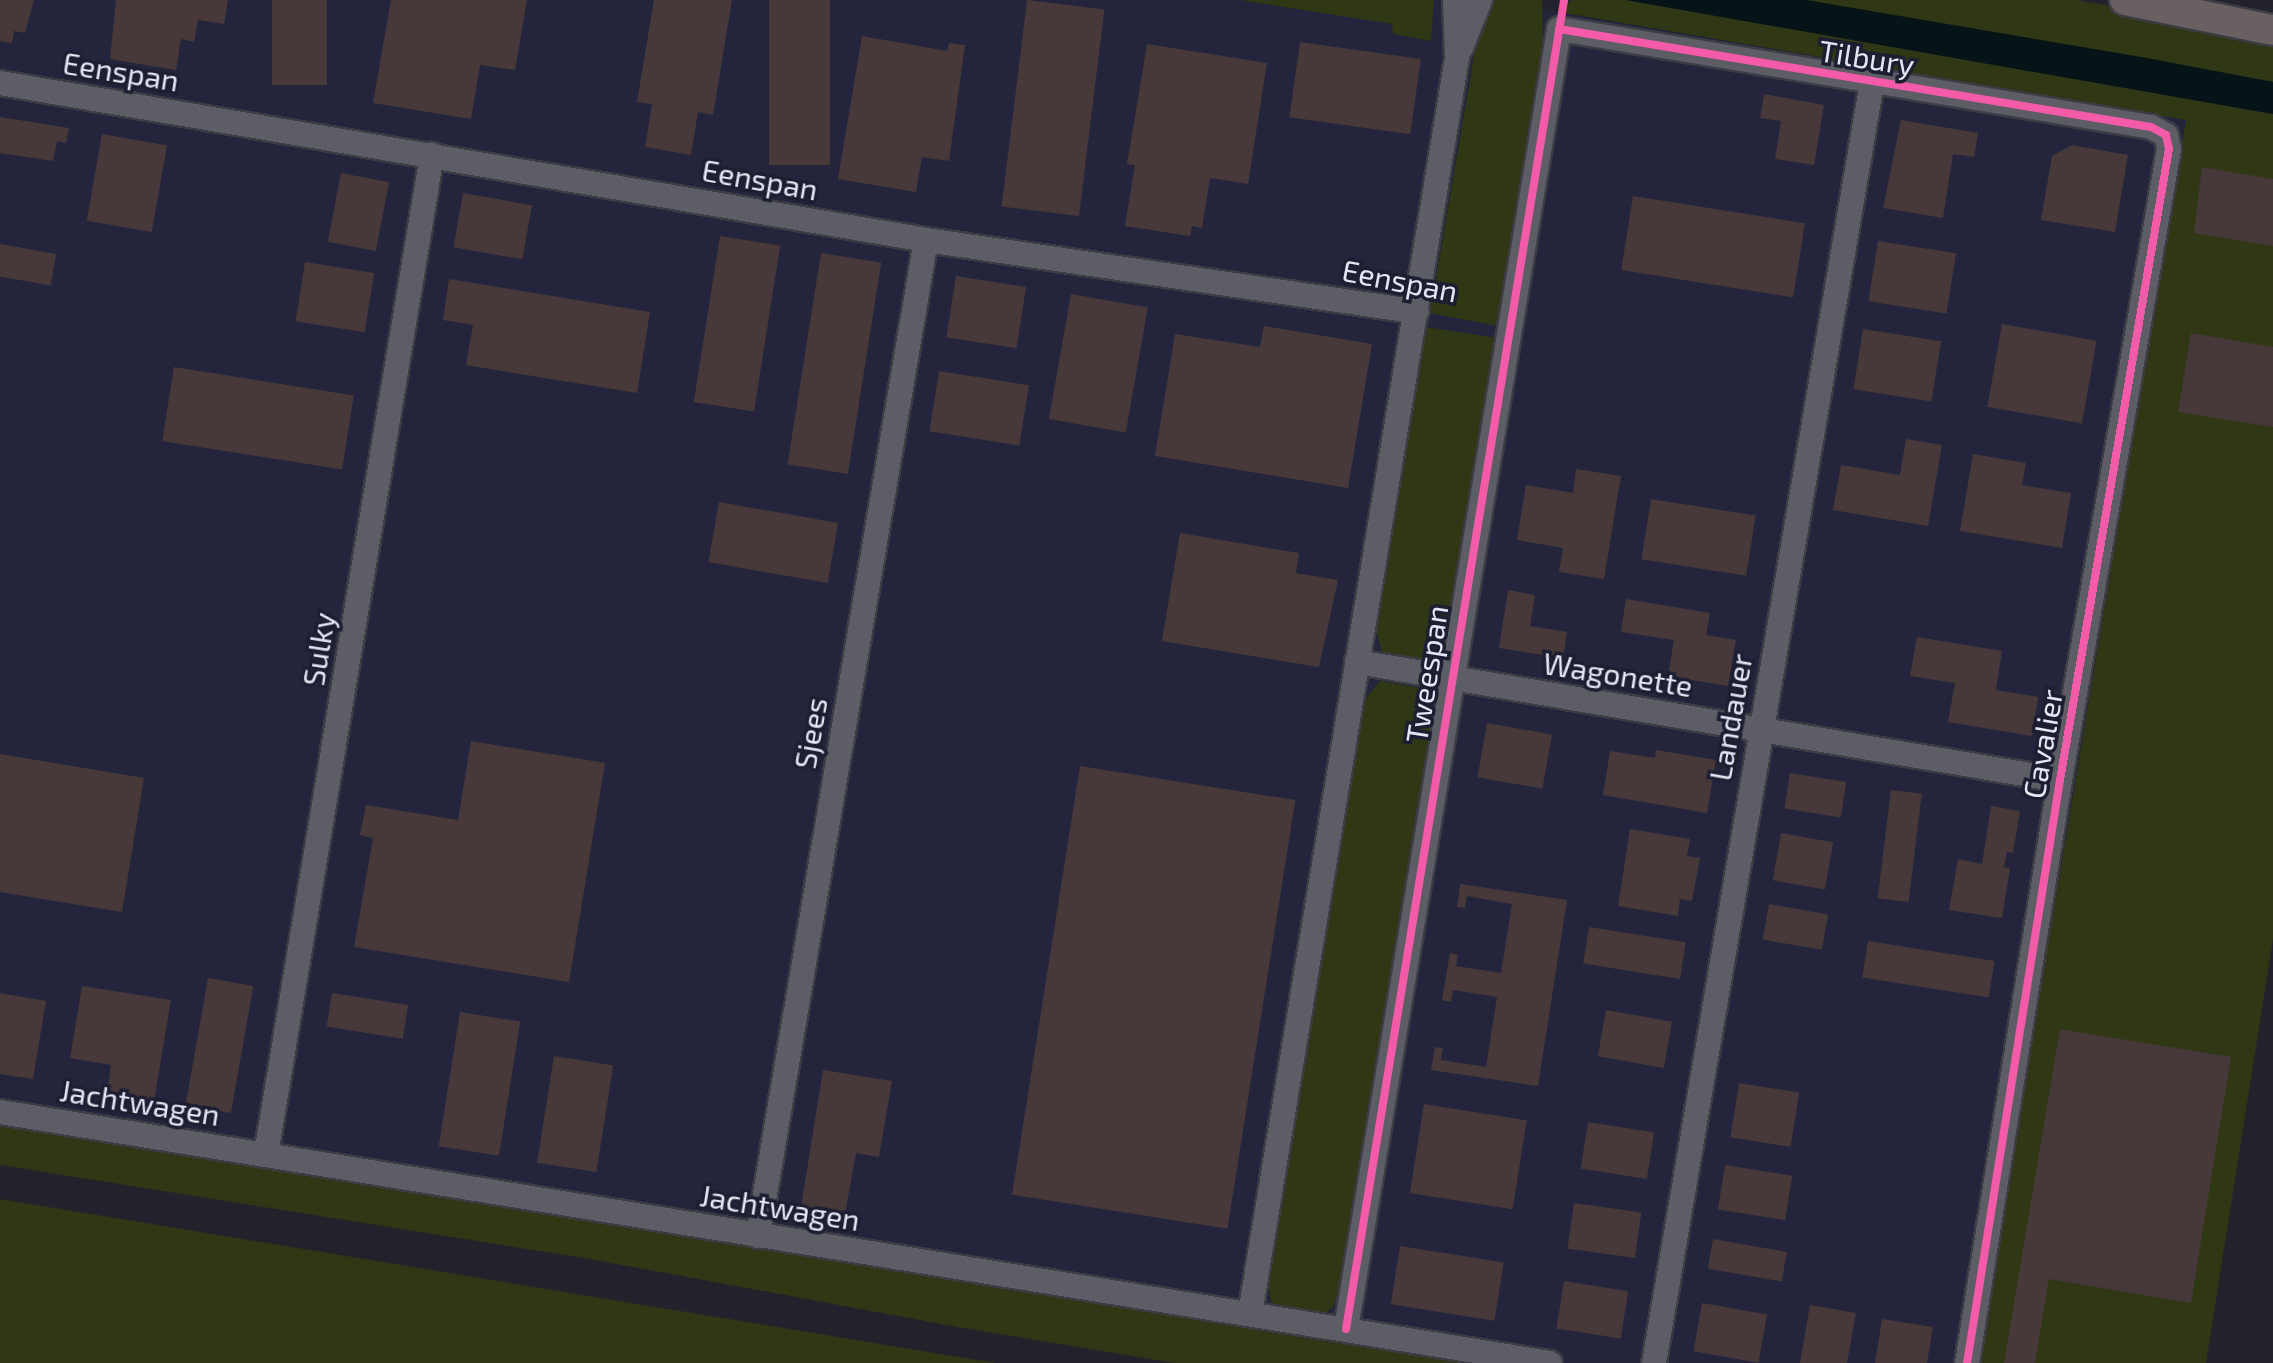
<!DOCTYPE html>
<html>
<head>
<meta charset="utf-8">
<style>
  body { margin:0 }
  #map { position:relative; width:2273px; height:1363px; overflow:hidden; background:#22222d; font-family:"Exo 2",sans-serif }
  div>[style] { position:absolute }
  .built>* { inset:0; background:#24253c }
  .green>* { inset:0; background:#2f3714 }
  .water>* { inset:0; background:#061317 }
  .building>* { inset:0; background:#47393a; transform-origin:0 0 }
  .roads { filter:drop-shadow(2px 0 #3c3c45) drop-shadow(-2px 0 #3c3c45) drop-shadow(0 2px #3c3c45) drop-shadow(0 -2px #3c3c45) }
  .minor>* { height:24px; margin:-12px; padding:0 12px; transform-origin:12px; border-radius:12px; background:#5c5d65 }
  .major>* { height:30px; margin:-15px; padding:0 15px; transform-origin:15px; border-radius:15px; background:#696061 }
  .cycleway>* { height:8px; margin:-4px; padding:0 4px; transform-origin:4px; border-radius:4px; background:#f35aa7 }
  span { translate:-50% -50%; white-space:nowrap; text-align:center; line-height:1.15; -webkit-text-stroke:7px #1d1e32; paint-order:stroke }
  .street-label { font-size:30px; color:#e5e6f4 }
</style>
</head>
<body>
<div id="map">
  <div class="built">
    <i style="clip-path:polygon(0 0,1396px 0,1430px 41px,1434px 0,1488px 0,2187px 120px,1978px 1363px,1465px 1363px,0 1122px)"></i>
  </div>
  <div class="green">
    <i style="clip-path:polygon(1240px 0,1434px 0,1431px 41px,1393px 34px,1392px 24px)"></i>
    <i style="clip-path:polygon(1473px 0,1542px 0,1543px 55px,1498px 326px,1430px 313px,1473px 62px)"></i>
    <i style="clip-path:polygon(1572px 0,1626px 0,2273px 114px,2273px 939px,2206px 1363px,1978px 1363px,2186px 120px,1559px 12px)"></i>
    <i style="clip-path:polygon(1806px 0,2076px 0,2121px 8px,2273px 43px,2273px 82px)"></i>
    <i style="clip-path:polygon(1426px 327px,1497px 338px,1443px 648px,1428px 660px,1382px 653px,1374px 622px)"></i>
    <i style="clip-path:polygon(1380px 681px,1420px 688px,1430px 698px,1431px 725px,1341px 1291px,1332px 1308px,1320px 1317px,1278px 1308px,1271px 1301px,1268px 1285px,1348px 792px,1366px 698px)"></i>
    <i style="clip-path:polygon(0 1122px,1306px 1338px,1463px 1363px,1175px 1363px,963px 1328px,590px 1259px,0 1165px)"></i>
    <i style="clip-path:polygon(0 1199px,996px 1363px,0 1363px)"></i>
  </div>
  <div class="water">
    <i style="clip-path:polygon(1626px 0,1806px 0,2147px 58px,2273px 82px,2273px 114px)"></i>
  </div>
  <div class="building">
    <i style="clip-path:polygon(0 0,34px 0,25px 33px,14px 31px,12px 43px,0 41px)"></i>
    <i style="clip-path:polygon(116px 0,228px 0,224px 24px,198px 20px,194px 42px,181px 39px,176px 70px,110px 59px)"></i>
    <i style="left:272px;top:0;width:55px;height:85px"></i>
    <i style="clip-path:polygon(391px 0,527px 0,515px 70px,480px 65px,471px 119px,373px 103px)"></i>
    <i style="clip-path:polygon(654px 0,732px 0,713px 115px,698px 112px,691px 155px,645px 147px,652px 104px,637px 102px)"></i>
    <i style="left:769px;top:0;width:61px;height:165px"></i>
    <i style="left:1027px;top:0;width:78px;height:208px;rotate:7deg"></i>
    <i style="clip-path:polygon(862px 36px,947px 51px,949px 43px,965px 45px,949px 161px,922px 157px,916px 192px,838px 179px)"></i>
    <i style="left:1300px;top:42px;width:122px;height:76px;rotate:8deg"></i>
    <i style="clip-path:polygon(1147px 44px,1267px 63px,1248px 184px,1210px 178px,1202px 228px,1192px 226px,1190px 236px,1125px 226px,1135px 165px,1127px 164px)"></i>
    <i style="clip-path:polygon(1764px 94px,1824px 105px,1814px 165px,1775px 159px,1781px 121px,1760px 118px)"></i>
    <i style="clip-path:polygon(0 117px,69px 128px,66px 143px,57px 141px,53px 161px,0 153px)"></i>
    <i style="clip-path:polygon(1901px 120px,1978px 133px,1974px 157px,1953px 154px,1943px 218px,1883px 208px)"></i>
    <i style="left:102px;top:134px;width:66px;height:88px;rotate:10deg"></i>
    <i style="clip-path:polygon(2072px 145px,2128px 155px,2115px 232px,2041px 220px,2052px 156px)"></i>
    <i style="clip-path:polygon(2202px 167px,2273px 179px,2273px 246px,2194px 233px)"></i>
    <i style="left:341px;top:173px;width:49px;height:70px;rotate:11deg"></i>
    <i style="left:463px;top:193px;width:70px;height:55px;rotate:10deg"></i>
    <i style="left:1633px;top:196px;width:174px;height:75px;rotate:9deg"></i>
    <i style="left:720px;top:236px;width:61px;height:168px;rotate:9deg"></i>
    <i style="left:1878px;top:241px;width:79px;height:61px;rotate:9deg"></i>
    <i style="left:0;top:244px;width:57px;height:32px;rotate:10deg"></i>
    <i style="left:821px;top:253px;width:61px;height:214px;rotate:9deg"></i>
    <i style="left:305px;top:262px;width:70px;height:60px;rotate:9deg"></i>
    <i style="left:956px;top:276px;width:71px;height:62px;rotate:9deg"></i>
    <i style="clip-path:polygon(449px 279px,650px 312px,637px 393px,466px 365px,473px 325px,443px 320px)"></i>
    <i style="left:1071px;top:294px;width:78px;height:127px;rotate:10deg"></i>
    <i style="left:2002px;top:324px;width:96px;height:84px;rotate:10deg"></i>
    <i style="clip-path:polygon(1264px 326px,1372px 344px,1348px 488px,1155px 456px,1175px 334px,1260px 347px)"></i>
    <i style="left:1863px;top:329px;width:79px;height:61px;rotate:9deg"></i>
    <i style="clip-path:polygon(2191px 333px,2273px 347px,2273px 427px,2178px 412px)"></i>
    <i style="left:174px;top:367px;width:182px;height:75px;rotate:9deg"></i>
    <i style="left:939px;top:371px;width:91px;height:61px;rotate:9deg"></i>
    <i style="clip-path:polygon(1906px 439px,1942px 445px,1928px 526px,1833px 510px,1841px 465px,1900px 475px)"></i>
    <i style="clip-path:polygon(1973px 454px,2026px 463px,2022px 485px,2071px 493px,2062px 548px,1960px 531px)"></i>
    <i style="clip-path:polygon(1576px 469px,1621px 476px,1604px 579px,1559px 572px,1563px 548px,1517px 540px,1526px 485px,1573px 493px)"></i>
    <i style="left:1651px;top:499px;width:106px;height:61px;rotate:9deg"></i>
    <i style="left:719px;top:502px;width:121px;height:61px;rotate:10deg"></i>
    <i style="clip-path:polygon(1180px 533px,1299px 553px,1296px 573px,1338px 580px,1319px 667px,1162px 641px)"></i>
    <i style="clip-path:polygon(1508px 590px,1535px 595px,1530px 626px,1567px 632px,1563px 658px,1499px 648px)"></i>
    <i style="clip-path:polygon(1626px 599px,1710px 613px,1706px 635px,1736px 640px,1728px 686px,1668px 676px,1674px 640px,1621px 632px)"></i>
    <i style="clip-path:polygon(1917px 637px,2002px 651px,1996px 690px,2038px 697px,2032px 736px,1948px 722px,1955px 683px,1910px 676px)"></i>
    <i style="left:1487px;top:723px;width:66px;height:55px;rotate:10deg"></i>
    <i style="clip-path:polygon(471px 741px,605px 763px,569px 982px,354px 947px,373px 838px,360px 835px,366px 805px,458px 820px)"></i>
    <i style="clip-path:polygon(1656px 750px,1716px 760px,1707px 813px,1603px 795px,1610px 751px,1655px 758px)"></i>
    <i style="clip-path:polygon(0 754px,144px 778px,122px 912px,0 892px)"></i>
    <i style="left:1080px;top:766px;width:218px;height:434px;rotate:9deg"></i>
    <i style="left:1790px;top:773px;width:57px;height:36px;rotate:9deg"></i>
    <i style="left:1891px;top:790px;width:31px;height:109px;rotate:7deg"></i>
    <i style="clip-path:polygon(1991px 806px,2020px 811px,2013px 853px,2007px 852px,2004px 867px,2010px 868px,2002px 918px,1949px 910px,1958px 859px,1982px 864px)"></i>
    <i style="clip-path:polygon(1630px 829px,1690px 839px,1687px 856px,1700px 858px,1692px 901px,1680px 899px,1678px 916px,1618px 906px)"></i>
    <i style="left:1781px;top:833px;width:53px;height:48px;rotate:10deg"></i>
    <i style="clip-path:polygon(1460px 884px,1567px 900px,1538px 1086px,1431px 1070px,1435px 1047px,1443px 1048px,1441px 1060px,1486px 1067px,1497px 997px,1453px 990px,1451px 1002px,1442px 1000px,1450px 953px,1458px 955px,1456px 966px,1501px 973px,1512px 904px,1467px 896px,1465px 908px,1457px 907px)"></i>
    <i style="left:1769px;top:904px;width:60px;height:36px;rotate:10deg"></i>
    <i style="left:1589px;top:927px;width:98px;height:37px;rotate:9deg"></i>
    <i style="left:1868px;top:941px;width:128px;height:37px;rotate:9deg"></i>
    <i style="left:208px;top:978px;width:46px;height:129px;rotate:10deg"></i>
    <i style="clip-path:polygon(82px 986px,171px 1000px,154px 1101px,107px 1093px,111px 1065px,70px 1058px)"></i>
    <i style="clip-path:polygon(0 993px,46px 1001px,33px 1079px,0 1074px)"></i>
    <i style="left:332px;top:993px;width:77px;height:34px;rotate:9deg"></i>
    <i style="left:1606px;top:1010px;width:67px;height:47px;rotate:10deg"></i>
    <i style="left:460px;top:1012px;width:61px;height:136px;rotate:9deg"></i>
    <i style="clip-path:polygon(2060px 1029px,2231px 1057px,2191px 1303px,2049px 1279px,2035px 1363px,2004px 1363px)"></i>
    <i style="left:554px;top:1056px;width:60px;height:108px;rotate:9deg"></i>
    <i style="clip-path:polygon(823px 1070px,892px 1081px,879px 1157px,856px 1153px,845px 1214px,801px 1207px)"></i>
    <i style="left:1739px;top:1083px;width:61px;height:55px;rotate:9deg"></i>
    <i style="left:1424px;top:1104px;width:104px;height:90px;rotate:9deg"></i>
    <i style="left:1588px;top:1122px;width:67px;height:47px;rotate:9deg"></i>
    <i style="left:1725px;top:1165px;width:68px;height:45px;rotate:9deg"></i>
    <i style="left:1574px;top:1203px;width:68px;height:46px;rotate:8deg"></i>
    <i style="left:1713px;top:1239px;width:75px;height:30px;rotate:10deg"></i>
    <i style="left:1400px;top:1246px;width:105px;height:59px;rotate:9deg"></i>
    <i style="left:1564px;top:1281px;width:65px;height:48px;rotate:9deg"></i>
    <i style="left:1702px;top:1303px;width:66px;height:49px;rotate:10deg"></i>
    <i style="clip-path:polygon(1810px 1305px,1856px 1313px,1847px 1363px,1800px 1363px)"></i>
    <i style="clip-path:polygon(1882px 1319px,1933px 1327px,1927px 1363px,1875px 1363px)"></i>
  </div>
  <div class="roads">
    <div class="minor">
      <i style="left:1461px;top:48px;width:52px;rotate:-68.4deg"></i>
      <i style="left:0;top:83px;width:939px;rotate:9.62deg"></i>
      <i style="left:926px;top:240px;width:496px;rotate:8.3deg"></i>
      <i style="left:1357px;top:662px;width:713px;rotate:9.53deg"></i>
      <i style="left:0;top:1112px;width:1570px;rotate:9.2deg"></i>
      <i style="left:266px;top:1154px;width:1013px;rotate:-80.57deg"></i>
      <i style="left:758px;top:1236px;width:1010px;rotate:-80.43deg"></i>
      <i style="left:1250px;top:1314px;width:1273px;rotate:-80.64deg"></i>
      <i style="left:1457px;top:58px;width:58px;rotate:-92deg"></i>
      <i style="left:1346px;top:1329px;width:1317px;rotate:-80.69deg"></i>
      <i style="left:1559px;top:29px;width:600px;rotate:9.4deg"></i>
      <i style="left:2151px;top:127px;width:17px;rotate:28deg"></i>
      <i style="left:2166px;top:135px;width:14px;rotate:78deg"></i>
      <i style="left:2169px;top:149px;width:640px;rotate:99.8deg"></i>
      <i style="left:2060px;top:780px;width:590px;rotate:99.06deg"></i>
      <i style="left:1654px;top:1363px;width:1299px;rotate:-80.34deg"></i>
    </div>
    <div class="major">
      <i style="left:2125px;top:0;width:151px;rotate:11.5deg"></i>
    </div>
  </div>
  <div class="cycleway">
    <i style="left:1559px;top:29px;width:600px;rotate:9.4deg"></i>
    <i style="left:2151px;top:127px;width:17px;rotate:28deg"></i>
    <i style="left:2166px;top:135px;width:14px;rotate:78deg"></i>
    <i style="left:2169px;top:149px;width:640px;rotate:99.8deg"></i>
    <i style="left:2060px;top:780px;width:590px;rotate:99.06deg"></i>
    <i style="left:1346px;top:1329px;width:1347px;rotate:-80.68deg"></i>
  </div>
  <div class="street-label">
    <span style="left:1867px;top:57px;rotate:9deg">Tilbury</span>
    <span style="left:121px;top:71px;rotate:9deg">Eenspan</span>
    <span style="left:760px;top:179px;rotate:10deg">Eenspan</span>
    <span style="left:1400px;top:280px;rotate:11deg">Eenspan</span>
    <span style="left:318px;top:649px;rotate:-81deg">Sulky</span>
    <span style="left:1426px;top:674px;rotate:-81deg">Tweespan</span>
    <span style="left:1618px;top:674px;rotate:9deg">Wagonette</span>
    <span style="left:1730px;top:717px;rotate:-80deg">Landauer</span>
    <span style="left:810px;top:733px;rotate:-80deg">Sjees</span>
    <span style="left:2042px;top:744px;rotate:-80deg">Cavalier</span>
    <span style="left:140px;top:1102px;rotate:9deg">Jachtwagen</span>
    <span style="left:780px;top:1207px;rotate:9deg">Jachtwagen</span>
  </div>
</div>
</body>
</html>
